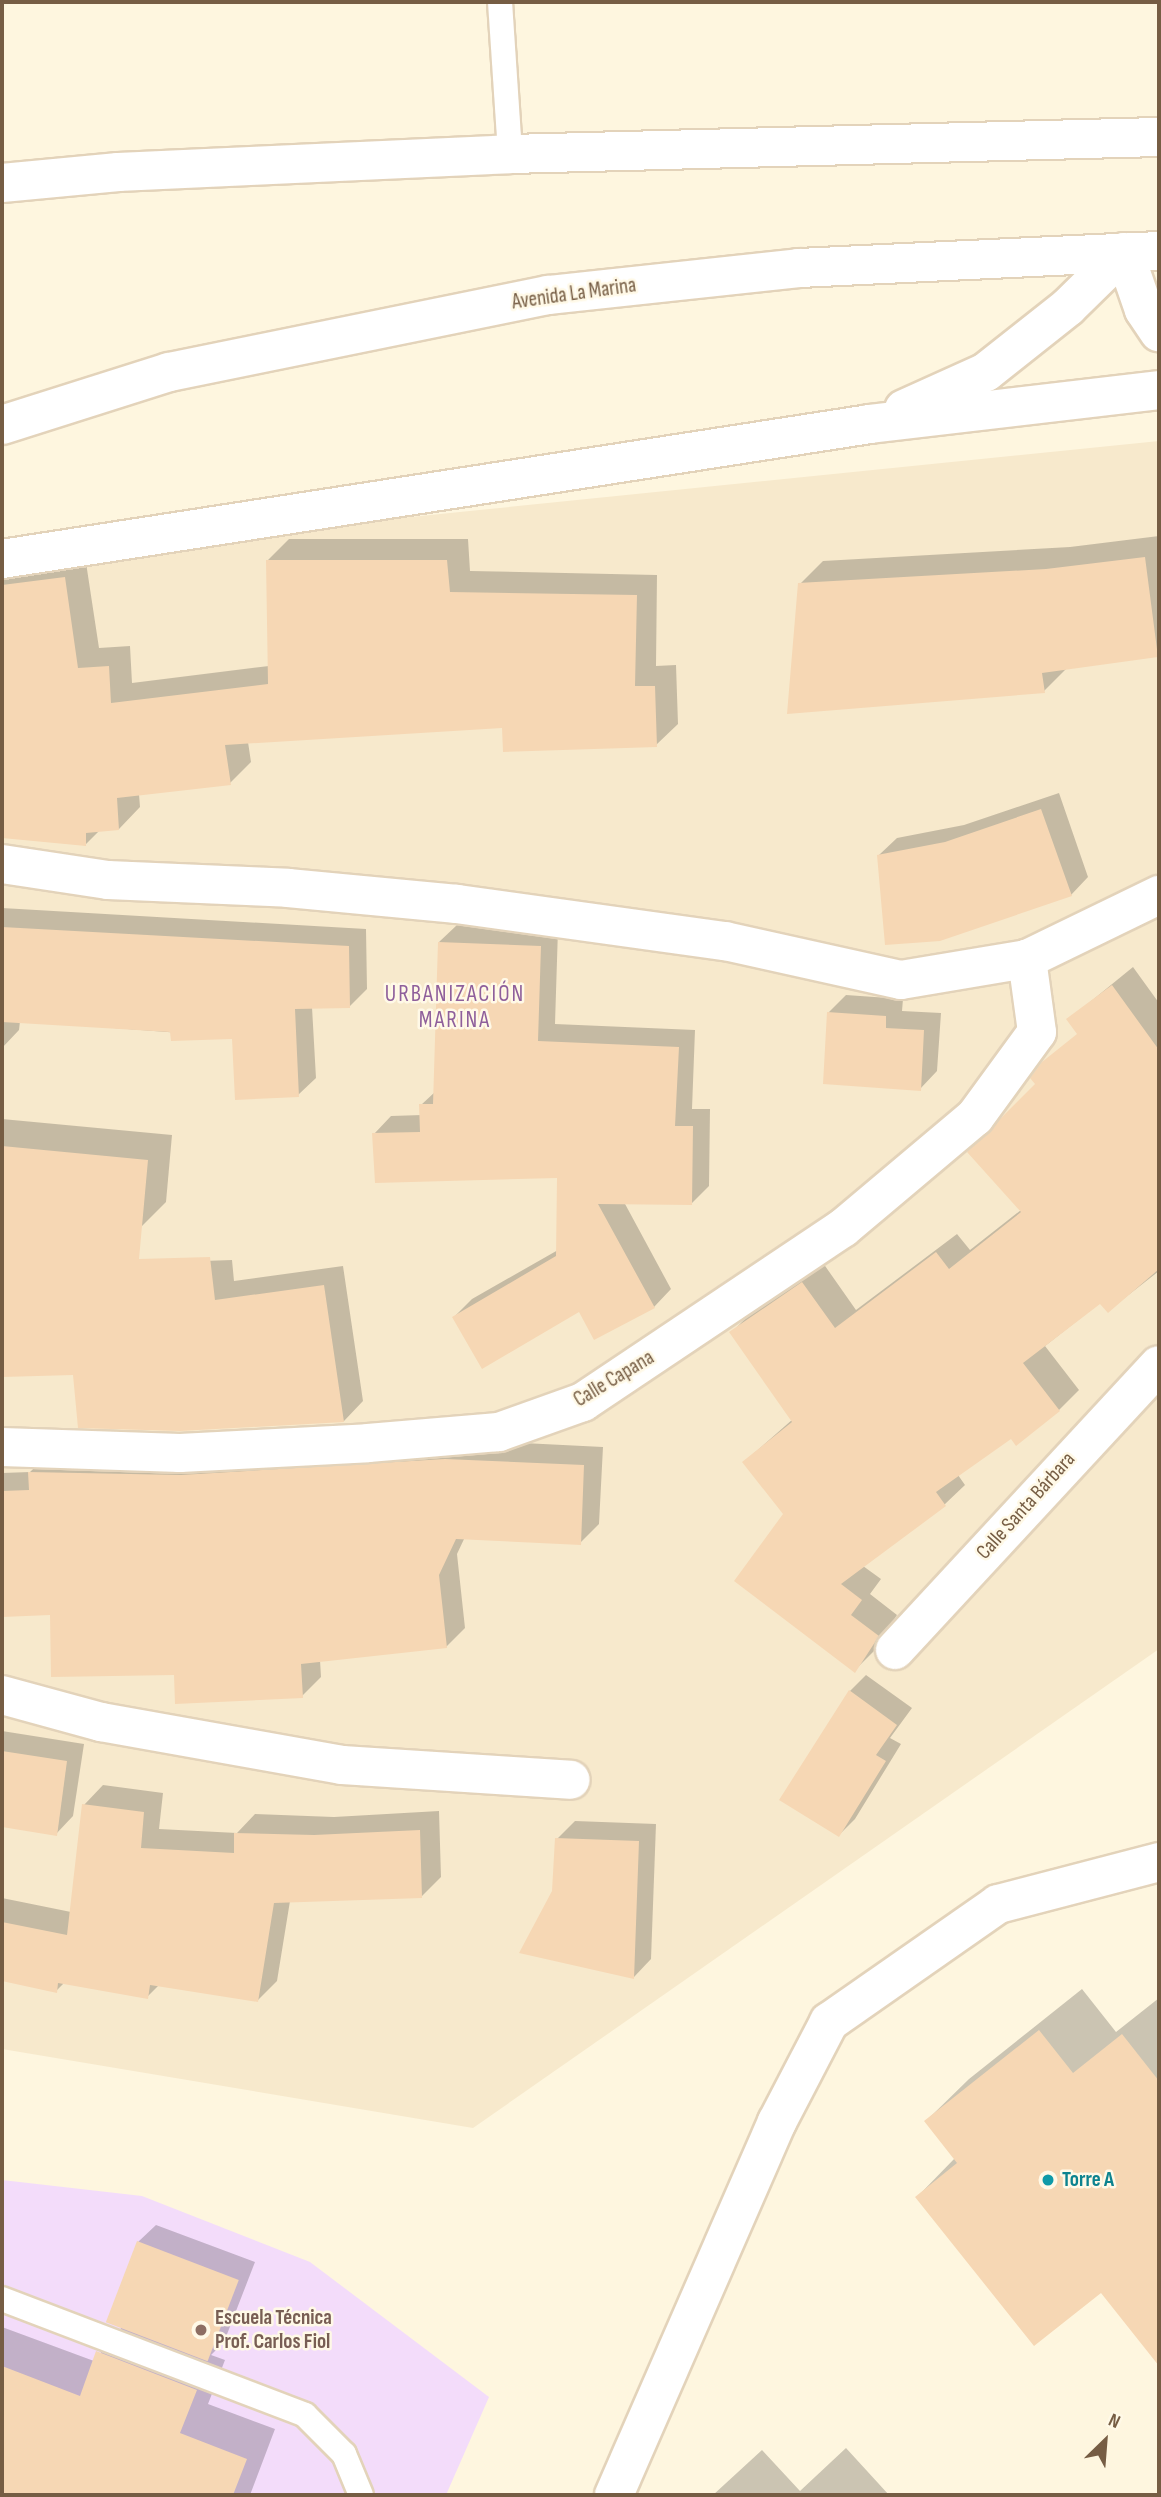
<!DOCTYPE html>
<html>
<head>
<meta charset="utf-8">
<style>
  body { margin:0 }
  #map { position:relative; width:1161px; height:2497px; overflow:hidden; background:#fef6df; font-family:"Sofia Sans Condensed",sans-serif }
  div>[style] { position:absolute }
  .residential>* { inset:0; background:#f7e9cc }
  .education>* { inset:0; background:#f3dcfa }
  .shadow>* { inset:0; background:#0003 }
  .building>* { inset:0; background:#f6d7b4; transform-origin:0 0 }
  .roads { filter:drop-shadow(2px 0 #e3d3ba) drop-shadow(-2px 0 #e3d3ba) drop-shadow(0 2px #e3d3ba) drop-shadow(0 -2px #e3d3ba) }
  .service>* { height:24px; margin:-12px; padding:0 12px; transform-origin:12px; border-radius:12px; background:#fff }
  .minor>* { height:38px; margin:-19px; padding:0 19px; transform-origin:19px; border-radius:19px; background:#fff }
  .secondary>* { height:38px; margin:-19px; padding:0 19px; transform-origin:19px; border-radius:19px; background:#fff }
  .dots>* { width:19px; height:19px; translate:-50% -50%; box-sizing:border-box; border:4px solid #fff9e7; border-radius:50% }
  span { translate:-50% -50%; white-space:nowrap; text-align:center; line-height:1.15; -webkit-text-stroke:5px #fff9e7; paint-order:stroke }
  .street-label { font-size:21px; color:#765d44 }
  .culture-label { font-size:21px; color:#0d838f; font-weight:700 }
  .left { translate:0 -50%; text-align:left }
  .education-label { font-size:21px; color:#785e54; font-weight:700 }
  .neighbourhood-label { font-size:23px; color:#8f5f9b; letter-spacing:2px }
  .frame { position:absolute; inset:0; border:4px solid #765d44; pointer-events:none }
  .north { position:absolute; left:1070px; top:2406px; width:70px; height:70px; -webkit-text-stroke:5px #fff9e7; paint-order:stroke; rotate:25deg; font-size:19px; font-weight:700; line-height:28px; text-align:center; color:#765d44 }
  .north::after { content:''; display:block; margin:auto; width:24px; height:32px; background:#765d44; clip-path:polygon(50% 0,100% 100%,50% 72%,0 100%) }
</style>
</head>
<body>
<div id="map">
  <div class="residential">
    <i style="clip-path:polygon(1159px 441px,1159px 1649px,473px 2128px,2px 2049px,2px 574px,243px 534px)"></i>
  </div>
  <div class="education">
    <i style="clip-path:polygon(2px 2180px,142px 2196px,310px 2262px,489px 2397px,446px 2495px,2px 2495px)"></i>
  </div>
  <div class="shadow">
    <i style="clip-path:polygon(1159px 536px,1159px 654px,1067px 668px,1044px 691px,800px 584px,823px 561px,1070px 547px)"></i>
    <i style="clip-path:polygon(289px 539px,468px 539px,470px 571px,657px 575px,656px 666px,676px 665px,678px 724px,656px 745px,503px 726px,248px 742px,251px 762px,230px 783px,139px 794px,140px 807px,119px 829px,100px 830px,86px 844px,2px 836px,2px 568px,85px 556px,99px 648px,130px 646px,132px 683px,269px 666px,268px 560px)"></i>
    <i style="clip-path:polygon(1059px 793px,1088px 877px,1071px 895px,879px 855px,897px 838px,964px 825px)"></i>
    <i style="clip-path:polygon(2px 908px,366px 929px,367px 989px,350px 1006px,312px 1007px,316px 1078px,298px 1095px,234px 1037px,20px 1021px,19px 1030px,2px 1048px)"></i>
    <i style="clip-path:polygon(457px 925px,558px 929px,555px 1024px,695px 1030px,692px 1109px,710px 1109px,709px 1186px,691px 1204px,624px 1202px,671px 1289px,654px 1307px,454px 1317px,472px 1299px,558px 1250px,558px 1176px,374px 1134px,391px 1116px,422px 1115px,421px 1105px,436px 1091px,439px 942px)"></i>
    <i style="clip-path:polygon(1133px 967px,1159px 1003px,1159px 1271px,1108px 1311px,1101px 1302px,1045px 1346px,1079px 1390px,1059px 1410px,1017px 1443px,1012px 1437px,958px 1475px,965px 1485px,945px 1504px,863px 1566px,881px 1579px,870px 1594px,897px 1615px,875px 1650px,855px 1670px,786px 1514px,744px 1462px,793px 1419px,731px 1333px,751px 1313px,823px 1263px,856px 1310px,957px 1234px,970px 1250px,1021px 1210px,1038px 1084px,1084px 1029px,1068px 1020px)"></i>
    <i style="clip-path:polygon(846px 995px,903px 999px,902px 1011px,941px 1013px,937px 1071px,920px 1089px,828px 1013px)"></i>
    <i style="clip-path:polygon(2px 1119px,172px 1135px,166px 1202px,141px 1227px,2px 1214px)"></i>
    <i style="clip-path:polygon(232px 1260px,234px 1281px,343px 1266px,363px 1401px,344px 1421px,75px 1373px,2px 1376px,2px 1268px)"></i>
    <i style="clip-path:polygon(465px 1440px,603px 1447px,599px 1524px,580px 1543px,465px 1537px,457px 1554px,465px 1628px,446px 1647px,320px 1660px,321px 1677px,302px 1696px,175px 1674px,52px 1613px,2px 1615px,2px 1473px,30px 1472px,49px 1454px)"></i>
    <i style="clip-path:polygon(866px 1675px,912px 1708px,890px 1738px,901px 1744px,855px 1819px,839px 1835px,850px 1691px)"></i>
    <i style="clip-path:polygon(2px 1731px,84px 1744px,73px 1816px,56px 1834px,2px 1825px)"></i>
    <i style="clip-path:polygon(103px 1785px,163px 1793px,159px 1829px,237px 1833px,255px 1814px,334px 1817px,439px 1811px,441px 1877px,422px 1896px,290px 1901px,277px 1981px,257px 2001px,159px 1985px,147px 1997px,65px 1982px,56px 1991px,2px 1980px,2px 1898px,71px 1912px,84px 1805px)"></i>
    <i style="clip-path:polygon(575px 1821px,656px 1824px,651px 1959px,634px 1977px,554px 1892px,557px 1839px)"></i>
    <i style="clip-path:polygon(1082px 1989px,1116px 2032px,1159px 1998px,1159px 2327px,1142px 2341px,1102px 2290px,917px 2197px,955px 2158px,926px 2121px,969px 2079px)"></i>
    <i style="clip-path:polygon(156px 2225px,255px 2262px,224px 2342px,211px 2355px,225px 2360px,208px 2404px,275px 2429px,250px 2495px,2px 2495px,2px 2327px,94px 2361px,122px 2327px,138px 2242px)"></i>
    <i style="clip-path:polygon(846px 2448px,889px 2495px,713px 2495px,762px 2450px,800px 2491px)"></i>
  </div>
  <div class="building">
    <i style="clip-path:polygon(1145px 557px,1158px 657px,1042px 673px,1045px 693px,787px 714px,798px 583px,1046px 569px)"></i>
    <i style="clip-path:polygon(266px 560px,447px 560px,450px 592px,637px 595px,635px 686px,655px 686px,657px 747px,503px 752px,502px 728px,225px 745px,231px 785px,117px 798px,119px 830px,86px 833px,86px 846px,2px 838px,2px 585px,65px 577px,78px 668px,109px 666px,111px 703px,268px 684px)"></i>
    <i style="clip-path:polygon(1041px 809px,1072px 896px,940px 941px,885px 945px,877px 855px,945px 842px)"></i>
    <i style="clip-path:polygon(2px 927px,349px 946px,350px 1008px,295px 1009px,299px 1097px,235px 1100px,232px 1039px,171px 1041px,170px 1032px,2px 1022px)"></i>
    <i style="clip-path:polygon(438px 942px,541px 946px,538px 1041px,679px 1047px,675px 1126px,693px 1126px,692px 1205px,598px 1204px,655px 1308px,594px 1340px,579px 1312px,482px 1369px,452px 1317px,556px 1256px,557px 1178px,375px 1183px,372px 1133px,420px 1132px,419px 1104px,433px 1104px)"></i>
    <i style="clip-path:polygon(1112px 985px,1159px 1050px,1159px 1269px,1108px 1313px,1100px 1304px,1023px 1363px,1060px 1411px,1016px 1446px,1011px 1439px,936px 1492px,946px 1506px,841px 1584px,862px 1600px,851px 1615px,879px 1636px,855px 1673px,734px 1581px,783px 1514px,742px 1462px,792px 1422px,729px 1332px,802px 1282px,835px 1328px,936px 1252px,949px 1269px,1021px 1212px,967px 1152px,1035px 1084px,1030px 1078px,1042px 1062px,1077px 1034px,1066px 1019px)"></i>
    <i style="clip-path:polygon(827px 1012px,886px 1016px,886px 1028px,924px 1030px,921px 1091px,823px 1084px)"></i>
    <i style="clip-path:polygon(2px 1146px,148px 1160px,139px 1259px,210px 1257px,215px 1300px,324px 1285px,344px 1422px,180px 1431px,78px 1428px,73px 1375px,2px 1377px)"></i>
    <i style="clip-path:polygon(445px 1459px,584px 1465px,581px 1545px,456px 1539px,439px 1575px,447px 1648px,301px 1664px,303px 1698px,175px 1704px,174px 1675px,51px 1677px,50px 1615px,2px 1617px,2px 1491px,29px 1490px,28px 1472px,181px 1475px)"></i>
    <i style="clip-path:polygon(849px 1690px,897px 1725px,876px 1755px,886px 1761px,839px 1837px,779px 1800px)"></i>
    <i style="clip-path:polygon(2px 1751px,67px 1761px,57px 1836px,2px 1827px)"></i>
    <i style="clip-path:polygon(82px 1804px,144px 1812px,141px 1848px,234px 1853px,234px 1833px,314px 1835px,420px 1830px,422px 1898px,274px 1903px,258px 2002px,150px 1985px,148px 1999px,58px 1983px,57px 1993px,2px 1981px,2px 1922px,67px 1935px)"></i>
    <i style="clip-path:polygon(555px 1838px,639px 1841px,634px 1979px,519px 1953px,552px 1891px)"></i>
    <i style="clip-path:polygon(1039px 2030px,1073px 2073px,1122px 2034px,1159px 2081px,1159px 2366px,1101px 2293px,1034px 2346px,915px 2197px,957px 2163px,924px 2121px)"></i>
    <i style="left:137px;top:2241px;width:109px;height:87px;rotate:21deg"></i>
    <i style="clip-path:polygon(96px 2351px,197px 2390px,180px 2433px,247px 2459px,233px 2495px,2px 2495px,2px 2366px,80px 2396px)"></i>
  </div>
  <div class="roads">
    <div class="service">
      <i style="left:500px;top:2px;width:152px;rotate:86.2deg"></i>
      <i style="left:2px;top:2299px;width:324px;rotate:20.9deg"></i>
      <i style="left:305px;top:2415px;width:55px;rotate:45deg"></i>
      <i style="left:344px;top:2454px;width:44px;rotate:67.5deg"></i>
    </div>
    <div class="minor">
      <i style="left:904px;top:409px;width:90px;rotate:-24.3deg"></i>
      <i style="left:986px;top:372px;width:105px;rotate:-38.4deg"></i>
      <i style="left:1068px;top:307px;width:78px;rotate:-44.5deg"></i>
      <i style="left:1124px;top:252px;width:61px;rotate:71deg"></i>
      <i style="left:1144px;top:310px;width:27px;rotate:56deg"></i>
      <i style="left:2px;top:559px;width:878px;rotate:-8.84deg"></i>
      <i style="left:870px;top:424px;width:291px;rotate:-6.7deg"></i>
      <i style="left:2px;top:864px;width:107px;rotate:8.6deg"></i>
      <i style="left:108px;top:880px;width:180px;rotate:2.5deg"></i>
      <i style="left:288px;top:888px;width:170px;rotate:5.4deg"></i>
      <i style="left:457px;top:904px;width:271px;rotate:7.9deg"></i>
      <i style="left:725px;top:941px;width:180px;rotate:12.5deg"></i>
      <i style="left:901px;top:980px;width:128px;rotate:-9.5deg"></i>
      <i style="left:1027px;top:959px;width:147px;rotate:-25.9deg"></i>
      <i style="left:2px;top:1447px;width:178px;rotate:1.9deg"></i>
      <i style="left:180px;top:1453px;width:188px;rotate:-3deg"></i>
      <i style="left:368px;top:1443px;width:131px;rotate:-4.8deg"></i>
      <i style="left:499px;top:1432px;width:89px;rotate:-19.7deg"></i>
      <i style="left:583px;top:1402px;width:313px;rotate:-33.8deg"></i>
      <i style="left:843px;top:1228px;width:172px;rotate:-40.1deg"></i>
      <i style="left:975px;top:1117px;width:105px;rotate:-53.9deg"></i>
      <i style="left:1037px;top:1032px;width:74px;rotate:-97.8deg"></i>
      <i style="left:895px;top:1650px;width:388px;rotate:-47.2deg"></i>
      <i style="left:2px;top:1695px;width:103px;rotate:15.3deg"></i>
      <i style="left:101px;top:1722px;width:245px;rotate:10.1deg"></i>
      <i style="left:342px;top:1765px;width:229px;rotate:3.7deg"></i>
      <i style="left:614px;top:2495px;width:407px;rotate:-66.4deg"></i>
      <i style="left:777px;top:2122px;width:113px;rotate:-62.5deg"></i>
      <i style="left:829px;top:2022px;width:206px;rotate:-34.9deg"></i>
      <i style="left:998px;top:1904px;width:166px;rotate:-14.6deg"></i>
    </div>
    <div class="secondary">
      <i style="left:2px;top:183px;width:117px;rotate:-5.4deg"></i>
      <i style="left:118px;top:172px;width:392px;rotate:-2.6deg"></i>
      <i style="left:510px;top:154px;width:649px;rotate:-1.5deg"></i>
      <i style="left:2px;top:425px;width:175px;rotate:-17.6deg"></i>
      <i style="left:169px;top:372px;width:387px;rotate:-11.5deg"></i>
      <i style="left:548px;top:295px;width:252px;rotate:-6.1deg"></i>
      <i style="left:799px;top:268px;width:360px;rotate:-2.7deg"></i>
    </div>
  </div>
  <div class="dots">
    <i style="left:1048px;top:2180px;background:#0f9aa8"></i>
    <i style="left:201px;top:2330px;background:#8d6e63"></i>
  </div>
  <div class="street-label">
    <span style="left:574px;top:294px;rotate:-8deg">Avenida La Marina</span>
    <span style="left:614px;top:1379px;rotate:-31deg">Calle Capana</span>
    <span style="left:1026px;top:1506px;rotate:-48deg">Calle Santa Bárbara</span>
  </div>
  <div class="culture-label">
    <span class="left" style="left:1062px;top:2180px">Torre A</span>
  </div>
  <div class="education-label">
    <span class="left" style="left:215px;top:2330px">Escuela Técnica<br>Prof. Carlos Fiol</span>
  </div>
  <div class="neighbourhood-label">
    <span style="left:455px;top:1007px">URBANIZACIÓN<br>MARINA</span>
  </div>
  <div class="frame"></div>
  <div class="north">N</div>
</div>
</body>
</html>
